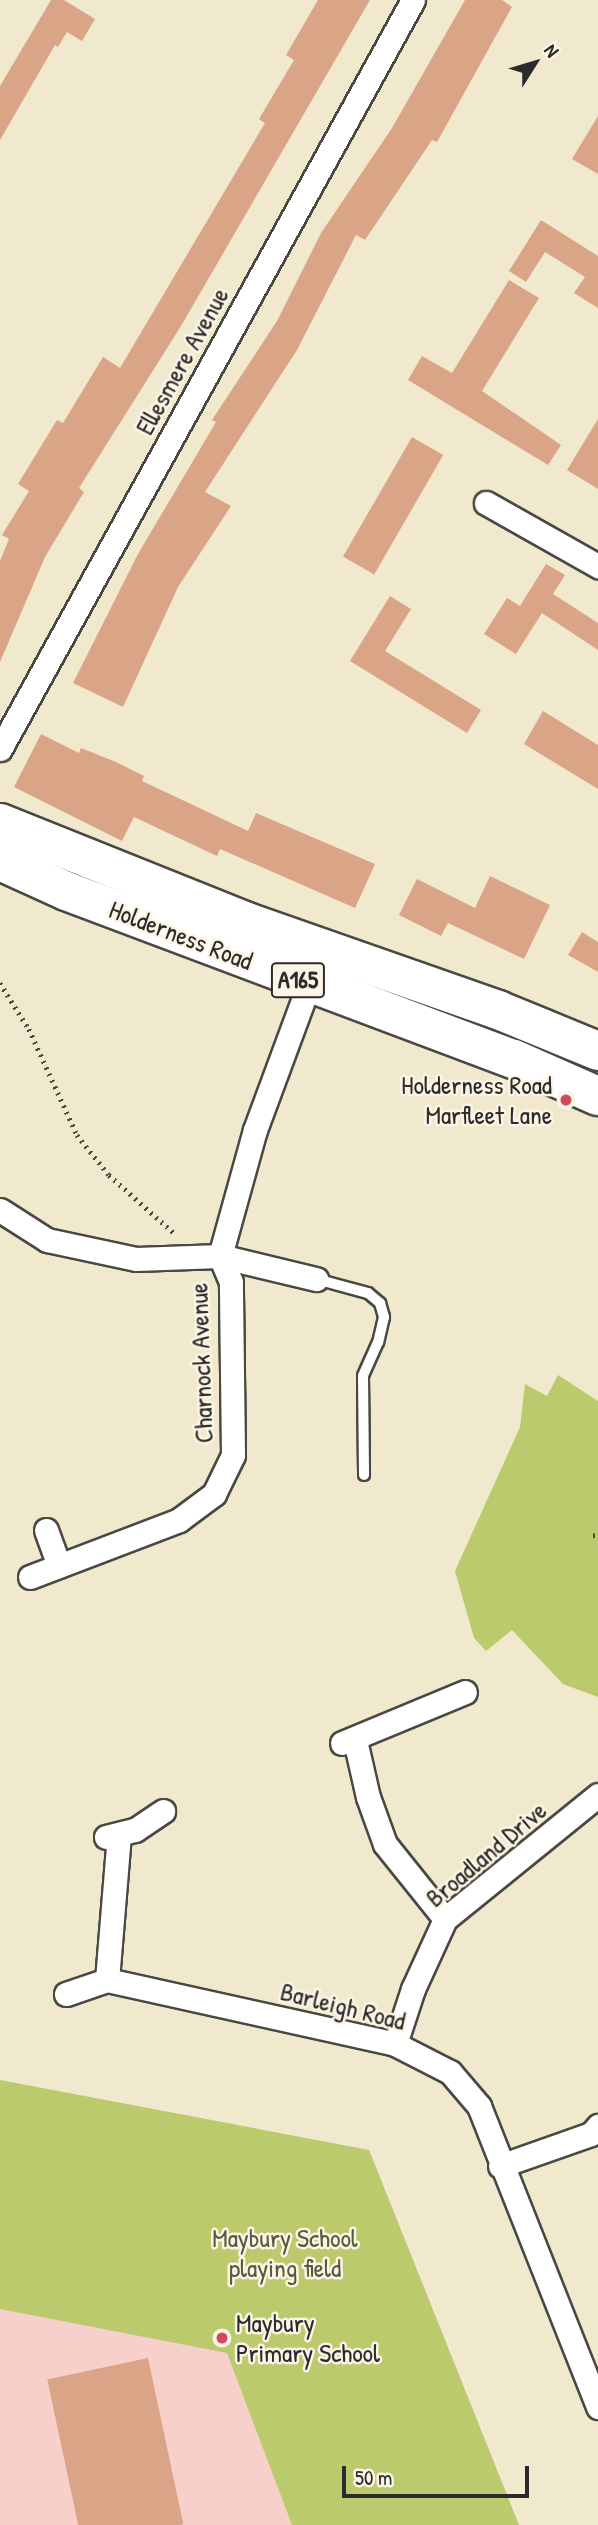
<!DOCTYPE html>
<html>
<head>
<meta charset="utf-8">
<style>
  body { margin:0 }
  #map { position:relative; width:598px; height:2525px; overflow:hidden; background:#f1e9cd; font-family:"Patrick Hand",sans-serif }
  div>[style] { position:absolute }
  .built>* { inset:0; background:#f7d0cb }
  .green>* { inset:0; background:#bbca6d }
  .building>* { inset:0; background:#daa487; transform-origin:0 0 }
  .path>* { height:4.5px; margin-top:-2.25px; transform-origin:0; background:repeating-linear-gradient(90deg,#494843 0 2px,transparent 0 7px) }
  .roads { filter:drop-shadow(2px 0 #494843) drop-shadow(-2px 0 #494843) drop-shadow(0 2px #494843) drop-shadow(0 -2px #494843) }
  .lane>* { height:10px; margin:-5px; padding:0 5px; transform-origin:5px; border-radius:5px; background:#fff }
  .street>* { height:23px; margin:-11.5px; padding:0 11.5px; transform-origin:11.5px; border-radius:11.5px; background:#fff }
  .highway>* { height:38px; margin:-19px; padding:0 19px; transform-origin:19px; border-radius:19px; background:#fff }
  .dots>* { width:19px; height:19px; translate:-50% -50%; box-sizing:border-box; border:4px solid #fcf5e5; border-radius:50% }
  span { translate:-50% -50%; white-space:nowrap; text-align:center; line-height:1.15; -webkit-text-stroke:5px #fcf5e5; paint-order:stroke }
  .shield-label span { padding:2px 5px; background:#fcf5e5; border:2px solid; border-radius:5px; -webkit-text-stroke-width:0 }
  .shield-label { font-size:24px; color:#2b2b2b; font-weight:700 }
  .street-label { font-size:26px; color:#2b2b2b }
  .poi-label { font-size:26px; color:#2b2b2b }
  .right { translate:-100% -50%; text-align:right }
  .left { translate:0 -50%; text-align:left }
  .park-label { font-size:26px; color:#565b3f }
  .north { position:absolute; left:500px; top:28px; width:70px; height:70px; -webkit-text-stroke:5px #fcf5e5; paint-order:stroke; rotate:53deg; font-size:19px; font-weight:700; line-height:28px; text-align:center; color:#2b2b2b }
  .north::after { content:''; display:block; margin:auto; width:24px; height:32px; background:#2b2b2b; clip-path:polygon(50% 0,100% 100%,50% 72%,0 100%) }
  .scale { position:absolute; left:342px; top:2466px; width:187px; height:32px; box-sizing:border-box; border:4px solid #2b2b2b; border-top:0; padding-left:9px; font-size:21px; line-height:24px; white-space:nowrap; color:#2b2b2b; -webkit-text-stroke:5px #fcf5e5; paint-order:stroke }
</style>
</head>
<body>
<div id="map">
  <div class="built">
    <i style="clip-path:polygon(0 2080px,369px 2150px,519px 2525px,0 2525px)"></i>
  </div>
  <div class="green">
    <i style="clip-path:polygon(558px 1375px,598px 1401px,598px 1697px,563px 1684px,512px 1630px,486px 1651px,474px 1638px,455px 1571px,520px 1427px,525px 1384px,547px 1396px)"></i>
    <i style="clip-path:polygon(0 2080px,369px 2150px,519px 2525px,292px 2525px,227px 2353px,0 2309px)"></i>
  </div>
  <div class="building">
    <i style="clip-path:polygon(51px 0,64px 0,95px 19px,82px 41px,67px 32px,58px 47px,55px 45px,0 140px,0 86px)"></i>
    <i style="clip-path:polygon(318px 0,370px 0,181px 326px,79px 488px,84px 492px,45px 557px,0 662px,0 561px,9px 539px,2px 535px,29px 491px,18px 484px,57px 420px,63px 423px,103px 357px,120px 368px,265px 123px,259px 119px,294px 60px,286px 55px)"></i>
    <i style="clip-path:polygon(465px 0,502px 0,512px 7px,437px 142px,432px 140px,365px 240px,356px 235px,297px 350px,205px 492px,231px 506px,178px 587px,123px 707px,73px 683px,138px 554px,216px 422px,212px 420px,277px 321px,321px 233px,392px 128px)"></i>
    <i style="clip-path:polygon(598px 116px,598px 174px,572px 159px)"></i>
    <i style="clip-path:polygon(541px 220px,598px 256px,598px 308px,574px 293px,585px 277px,545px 252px,526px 282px,509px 271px)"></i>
    <i style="clip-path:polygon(509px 280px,539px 298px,482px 391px,561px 445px,548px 465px,408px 380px,422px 356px,452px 373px)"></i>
    <i style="clip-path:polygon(598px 419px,598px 489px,567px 470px)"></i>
    <i style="left:412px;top:437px;width:36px;height:138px;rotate:30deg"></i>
    <i style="clip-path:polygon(546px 564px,565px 575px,553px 594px,598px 623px,598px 650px,542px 613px,516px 654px,484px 634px,507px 598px,520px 606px)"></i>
    <i style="clip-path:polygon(390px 596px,411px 609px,385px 651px,481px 710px,467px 733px,350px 661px)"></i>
    <i style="clip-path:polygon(543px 711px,598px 745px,598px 789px,524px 744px)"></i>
    <i style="clip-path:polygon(41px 734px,79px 753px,81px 748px,116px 762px,144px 776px,142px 781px,248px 831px,256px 813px,375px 864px,355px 908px,220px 849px,217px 856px,134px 817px,122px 841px,14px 787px)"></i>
    <i style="clip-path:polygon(490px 876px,550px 905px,524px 959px,448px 923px,441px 936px,399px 915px,417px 879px,475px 908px)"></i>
    <i style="clip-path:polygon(582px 932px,598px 942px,598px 972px,568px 955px)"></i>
    <i style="left:148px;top:2358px;width:170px;height:103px;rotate:78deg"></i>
  </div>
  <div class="path">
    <i style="left:0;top:983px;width:54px;rotate:57.8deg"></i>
    <i style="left:29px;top:1029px;width:116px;rotate:65.6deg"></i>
    <i style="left:77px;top:1135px;width:51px;rotate:51.3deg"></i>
    <i style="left:109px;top:1175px;width:90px;rotate:41.8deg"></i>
    <i style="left:593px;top:1535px;width:5px;rotate:11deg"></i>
  </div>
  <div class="roads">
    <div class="lane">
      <i style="left:316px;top:1279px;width:54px;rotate:15.1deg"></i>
      <i style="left:368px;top:1293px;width:16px;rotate:40deg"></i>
      <i style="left:380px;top:1303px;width:15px;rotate:74deg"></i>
      <i style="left:384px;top:1317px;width:26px;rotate:103deg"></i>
      <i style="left:378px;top:1342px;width:37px;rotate:114deg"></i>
      <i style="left:363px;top:1376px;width:99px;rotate:89.4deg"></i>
    </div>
    <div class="street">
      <i style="left:486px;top:503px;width:129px;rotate:29.4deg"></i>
      <i style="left:0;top:749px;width:855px;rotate:-61.13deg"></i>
      <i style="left:0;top:1210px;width:56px;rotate:32.6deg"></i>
      <i style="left:47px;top:1240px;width:91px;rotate:12.1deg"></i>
      <i style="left:136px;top:1259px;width:84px;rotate:-2deg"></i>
      <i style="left:220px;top:1256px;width:99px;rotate:13.5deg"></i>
      <i style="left:46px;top:1530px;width:38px;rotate:70deg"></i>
      <i style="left:30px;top:1577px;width:160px;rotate:-20.9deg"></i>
      <i style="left:179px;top:1520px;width:44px;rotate:-36.6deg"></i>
      <i style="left:214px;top:1494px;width:43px;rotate:-64deg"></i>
      <i style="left:233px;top:1455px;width:173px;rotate:-90.7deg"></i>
      <i style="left:231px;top:1282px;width:28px;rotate:-113deg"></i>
      <i style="left:220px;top:1256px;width:131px;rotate:-74.5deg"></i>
      <i style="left:255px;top:1130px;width:156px;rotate:-69.7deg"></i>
      <i style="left:355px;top:1740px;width:58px;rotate:77.2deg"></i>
      <i style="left:368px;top:1797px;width:50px;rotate:70.1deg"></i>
      <i style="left:385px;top:1844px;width:96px;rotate:51.3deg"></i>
      <i style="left:342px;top:1743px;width:133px;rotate:-22.5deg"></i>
      <i style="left:106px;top:1837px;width:30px;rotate:-14deg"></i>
      <i style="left:135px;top:1830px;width:34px;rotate:-34deg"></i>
      <i style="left:107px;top:1980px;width:146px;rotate:-85.3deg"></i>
      <i style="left:66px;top:1994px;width:43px;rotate:-18.9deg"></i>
      <i style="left:107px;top:1980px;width:295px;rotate:12.5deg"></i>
      <i style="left:395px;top:2044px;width:62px;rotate:27deg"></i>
      <i style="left:450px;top:2072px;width:45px;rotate:49.5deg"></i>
      <i style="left:479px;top:2106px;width:324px;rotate:68.4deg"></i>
      <i style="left:395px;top:2044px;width:58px;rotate:-71.9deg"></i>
      <i style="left:413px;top:1989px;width:77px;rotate:-65.4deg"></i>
      <i style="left:445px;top:1919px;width:197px;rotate:-39deg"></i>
      <i style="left:500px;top:2166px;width:96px;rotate:-19.4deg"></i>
      <i style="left:591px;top:2134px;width:11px;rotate:-49deg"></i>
    </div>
    <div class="highway">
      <i style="left:0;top:823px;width:266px;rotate:21.8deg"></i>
      <i style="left:247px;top:922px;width:266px;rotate:19.3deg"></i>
      <i style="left:498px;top:1010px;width:108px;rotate:22.3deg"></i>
      <i style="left:0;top:861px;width:72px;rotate:24.4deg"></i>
      <i style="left:66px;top:891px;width:478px;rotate:20.6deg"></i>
      <i style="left:514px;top:1059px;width:92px;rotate:23.8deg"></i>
    </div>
  </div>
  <div class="dots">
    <i style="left:566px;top:1100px;background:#d1495b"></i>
    <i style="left:222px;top:2338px;background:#d1495b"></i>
  </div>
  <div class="shield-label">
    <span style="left:298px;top:980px">A165</span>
  </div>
  <div class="street-label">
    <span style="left:182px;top:361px;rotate:-61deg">Ellesmere Avenue</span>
    <span style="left:181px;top:935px;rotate:21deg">Holderness Road</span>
    <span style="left:201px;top:1363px;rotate:-92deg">Charnock Avenue</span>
    <span style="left:486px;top:1854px;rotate:-40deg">Broadland Drive</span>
    <span style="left:343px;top:2006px;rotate:14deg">Barleigh Road</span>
  </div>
  <div class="poi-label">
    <span class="right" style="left:552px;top:1100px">Holderness Road<br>Marfleet Lane</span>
    <span class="left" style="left:236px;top:2338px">Maybury<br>Primary School</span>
  </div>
  <div class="park-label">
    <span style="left:285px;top:2253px">Maybury School<br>playing field</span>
  </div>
  <div class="north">N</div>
  <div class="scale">50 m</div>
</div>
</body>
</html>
